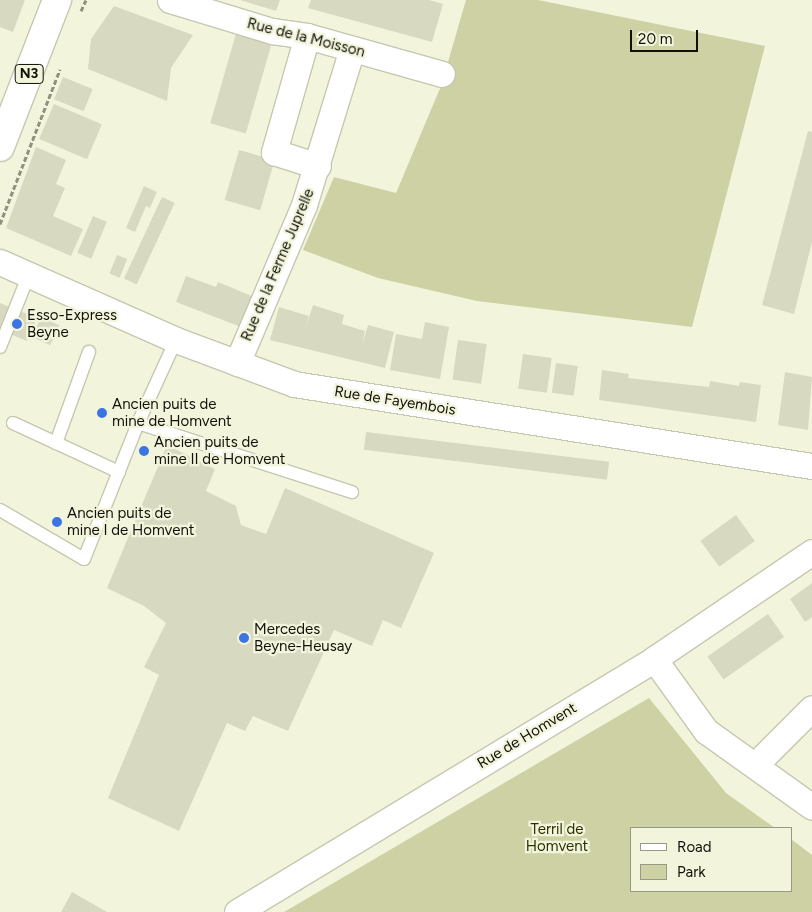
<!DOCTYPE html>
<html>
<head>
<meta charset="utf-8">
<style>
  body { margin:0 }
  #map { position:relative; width:812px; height:912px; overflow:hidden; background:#f2f5dc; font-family:Figtree,sans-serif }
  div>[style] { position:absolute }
  .green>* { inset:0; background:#cdd1a4 }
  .building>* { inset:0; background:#d7dac1; transform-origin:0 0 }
  .path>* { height:3px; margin-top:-1.5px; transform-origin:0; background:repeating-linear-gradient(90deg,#909180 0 5px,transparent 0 7.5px) }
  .roads { filter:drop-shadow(1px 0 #c5c8b0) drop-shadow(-1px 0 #c5c8b0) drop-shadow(0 1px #c5c8b0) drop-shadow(0 -1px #c5c8b0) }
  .service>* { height:12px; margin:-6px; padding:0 6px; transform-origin:6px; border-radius:6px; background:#fff }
  .minor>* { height:25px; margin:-12.5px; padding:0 12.5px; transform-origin:12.5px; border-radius:12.5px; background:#fff }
  .primary>* { height:28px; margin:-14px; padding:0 14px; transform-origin:14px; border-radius:14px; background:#fff }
  .dots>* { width:14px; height:14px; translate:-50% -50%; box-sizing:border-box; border:2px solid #f2f5dc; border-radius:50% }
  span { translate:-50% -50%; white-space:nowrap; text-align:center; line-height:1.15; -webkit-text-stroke:4.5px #f2f5dc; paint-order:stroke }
  .shield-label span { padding:1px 4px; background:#f2f5dc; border:1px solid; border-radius:4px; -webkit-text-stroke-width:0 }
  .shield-label { font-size:14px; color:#111109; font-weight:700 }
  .street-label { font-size:15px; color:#111109 }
  .poi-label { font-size:15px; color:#111109 }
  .left { translate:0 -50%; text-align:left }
  .park-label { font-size:15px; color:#2d2f00 }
  .legend { position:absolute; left:630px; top:827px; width:162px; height:65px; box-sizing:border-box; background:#f2f5dc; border:1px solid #989a88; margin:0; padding:6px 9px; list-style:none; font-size:15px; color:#111109 }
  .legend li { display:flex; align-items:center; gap:10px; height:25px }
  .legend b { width:25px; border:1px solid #989a88 }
  .scale { position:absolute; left:630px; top:30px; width:68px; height:22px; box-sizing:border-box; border:2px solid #111109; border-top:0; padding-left:6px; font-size:15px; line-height:18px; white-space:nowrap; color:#111109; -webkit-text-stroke:4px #f2f5dc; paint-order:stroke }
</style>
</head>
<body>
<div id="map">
  <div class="green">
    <i style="clip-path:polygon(466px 0,538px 0,765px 46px,692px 327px,477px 301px,378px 278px,303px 250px,334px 177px,396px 193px,441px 86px)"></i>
    <i style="clip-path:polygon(649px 698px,726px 793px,775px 828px,631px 828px,631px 891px,791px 891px,791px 839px,812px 855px,812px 912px,284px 912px)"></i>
  </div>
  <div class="building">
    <i style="clip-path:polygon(0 0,25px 0,13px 32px,0 27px)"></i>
    <i style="clip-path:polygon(240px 0,280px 0,276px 11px)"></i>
    <i style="clip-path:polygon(311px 0,429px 0,443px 4px,432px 42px,308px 8px)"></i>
    <i style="clip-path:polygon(114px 6px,193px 35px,171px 68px,167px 101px,88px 69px,91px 39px)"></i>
    <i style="left:237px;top:30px;width:37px;height:97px;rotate:16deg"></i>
    <i style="left:63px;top:77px;width:32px;height:24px;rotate:22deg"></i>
    <i style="left:54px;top:104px;width:52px;height:38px;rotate:23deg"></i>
    <i style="clip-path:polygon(808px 131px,812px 132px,812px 242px,794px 314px,762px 305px)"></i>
    <i style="clip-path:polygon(36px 147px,66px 160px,56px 184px,65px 188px,53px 216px,83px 229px,71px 256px,6px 228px)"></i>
    <i style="left:239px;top:150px;width:37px;height:52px;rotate:16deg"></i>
    <i style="clip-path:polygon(144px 186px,157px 192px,150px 208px,146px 206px,135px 232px,126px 228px)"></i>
    <i style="left:162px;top:197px;width:14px;height:90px;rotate:25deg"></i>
    <i style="left:93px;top:216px;width:15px;height:40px;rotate:23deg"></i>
    <i style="left:117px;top:255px;width:11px;height:20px;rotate:22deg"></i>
    <i style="clip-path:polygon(186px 276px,216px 287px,218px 282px,254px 297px,241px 327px,176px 302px)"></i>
    <i style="clip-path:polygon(0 303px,37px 318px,27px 341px,0 330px)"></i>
    <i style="clip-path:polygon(313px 305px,344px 315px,342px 324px,365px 331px,362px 345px,368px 325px,394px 332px,385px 368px,270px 340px,279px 307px,309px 316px,305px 330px)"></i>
    <i style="left:41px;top:317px;width:20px;height:22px;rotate:24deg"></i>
    <i style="clip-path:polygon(425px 322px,449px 327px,440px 379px,390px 370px,396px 334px,422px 339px)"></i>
    <i style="left:458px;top:340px;width:29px;height:40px;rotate:8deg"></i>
    <i style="left:523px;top:354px;width:29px;height:35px;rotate:8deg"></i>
    <i style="left:556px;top:363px;width:22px;height:30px;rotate:8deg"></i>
    <i style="clip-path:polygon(602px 370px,629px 374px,628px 378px,709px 387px,710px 381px,739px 386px,740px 382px,761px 385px,756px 422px,599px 400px)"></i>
    <i style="clip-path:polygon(785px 372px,812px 377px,808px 430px,778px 425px)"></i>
    <i style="left:366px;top:432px;width:245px;height:18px;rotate:7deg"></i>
    <i style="clip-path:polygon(167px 445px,215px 469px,206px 491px,236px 506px,241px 525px,266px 534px,285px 488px,434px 553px,401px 628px,383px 620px,372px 646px,334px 630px,288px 731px,253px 716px,245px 731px,227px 723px,179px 831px,108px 798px,159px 675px,144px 667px,166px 623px,144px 606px,107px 588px)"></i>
    <i style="left:736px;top:515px;width:32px;height:44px;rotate:54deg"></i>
    <i style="clip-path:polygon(812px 583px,812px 617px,805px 622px,790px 599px)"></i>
    <i style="left:768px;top:614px;width:28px;height:74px;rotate:55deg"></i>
    <i style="clip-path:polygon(72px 892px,107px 912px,61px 912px)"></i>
  </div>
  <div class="path">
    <i style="left:81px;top:11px;width:12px;rotate:-66deg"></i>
    <i style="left:0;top:224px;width:166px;rotate:-68.8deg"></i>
  </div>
  <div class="roads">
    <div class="service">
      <i style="left:0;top:347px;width:79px;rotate:-68.3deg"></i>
      <i style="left:13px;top:423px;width:117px;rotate:24.8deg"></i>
      <i style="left:138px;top:423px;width:225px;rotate:17.9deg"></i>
      <i style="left:56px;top:443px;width:97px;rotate:-70.1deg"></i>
      <i style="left:0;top:510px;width:97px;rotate:30.3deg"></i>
      <i style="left:84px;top:559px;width:146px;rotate:-68.3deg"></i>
      <i style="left:138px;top:423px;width:91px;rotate:-65.4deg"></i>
    </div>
    <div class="minor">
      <i style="left:170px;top:0;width:107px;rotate:16.9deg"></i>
      <i style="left:272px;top:31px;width:35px;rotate:8deg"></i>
      <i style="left:307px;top:36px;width:140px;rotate:15.7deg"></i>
      <i style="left:307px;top:36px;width:121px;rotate:105.9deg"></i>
      <i style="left:274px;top:152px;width:46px;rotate:17.7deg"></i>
      <i style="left:0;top:262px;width:193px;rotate:23.9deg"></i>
      <i style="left:176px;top:340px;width:126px;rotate:20.4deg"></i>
      <i style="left:294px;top:384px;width:524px;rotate:9deg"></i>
      <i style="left:237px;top:363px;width:172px;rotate:-67deg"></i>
      <i style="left:304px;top:205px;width:163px;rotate:-72.9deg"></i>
      <i style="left:654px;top:659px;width:89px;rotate:54.2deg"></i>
      <i style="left:706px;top:731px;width:130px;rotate:35.6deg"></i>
      <i style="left:756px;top:764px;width:79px;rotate:-45deg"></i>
      <i style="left:237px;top:912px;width:488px;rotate:-31.2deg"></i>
      <i style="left:654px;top:659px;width:191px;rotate:-34.1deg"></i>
    </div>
    <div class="primary">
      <i style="left:0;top:147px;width:158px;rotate:-68.8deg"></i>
    </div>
  </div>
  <div class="dots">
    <i style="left:17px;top:324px;background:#3c74e3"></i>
    <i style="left:102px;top:413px;background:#3c74e3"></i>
    <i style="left:144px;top:451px;background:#3c74e3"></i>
    <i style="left:57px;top:522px;background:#3c74e3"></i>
    <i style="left:244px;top:638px;background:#3c74e3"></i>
  </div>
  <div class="shield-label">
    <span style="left:29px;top:74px">N3</span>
  </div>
  <div class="street-label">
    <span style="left:306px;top:38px;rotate:14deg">Rue de la Moisson</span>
    <span style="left:278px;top:265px;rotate:-67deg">Rue de la Ferme Juprelle</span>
    <span style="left:395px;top:401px;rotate:9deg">Rue de Fayembois</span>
    <span style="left:527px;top:736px;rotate:-31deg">Rue de Homvent</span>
  </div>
  <div class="poi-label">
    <span class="left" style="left:27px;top:324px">Esso-Express<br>Beyne</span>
    <span class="left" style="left:112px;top:413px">Ancien puits de<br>mine de Homvent</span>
    <span class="left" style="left:154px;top:451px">Ancien puits de<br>mine II de Homvent</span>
    <span class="left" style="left:67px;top:522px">Ancien puits de<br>mine I de Homvent</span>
    <span class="left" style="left:254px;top:638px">Mercedes<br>Beyne-Heusay</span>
  </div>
  <div class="park-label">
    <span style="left:557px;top:838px">Terril de<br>Homvent</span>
  </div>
  <ul class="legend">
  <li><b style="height:6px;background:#fff"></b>Road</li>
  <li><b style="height:14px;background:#cdd1a4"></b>Park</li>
  </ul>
  <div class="scale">20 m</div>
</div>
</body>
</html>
